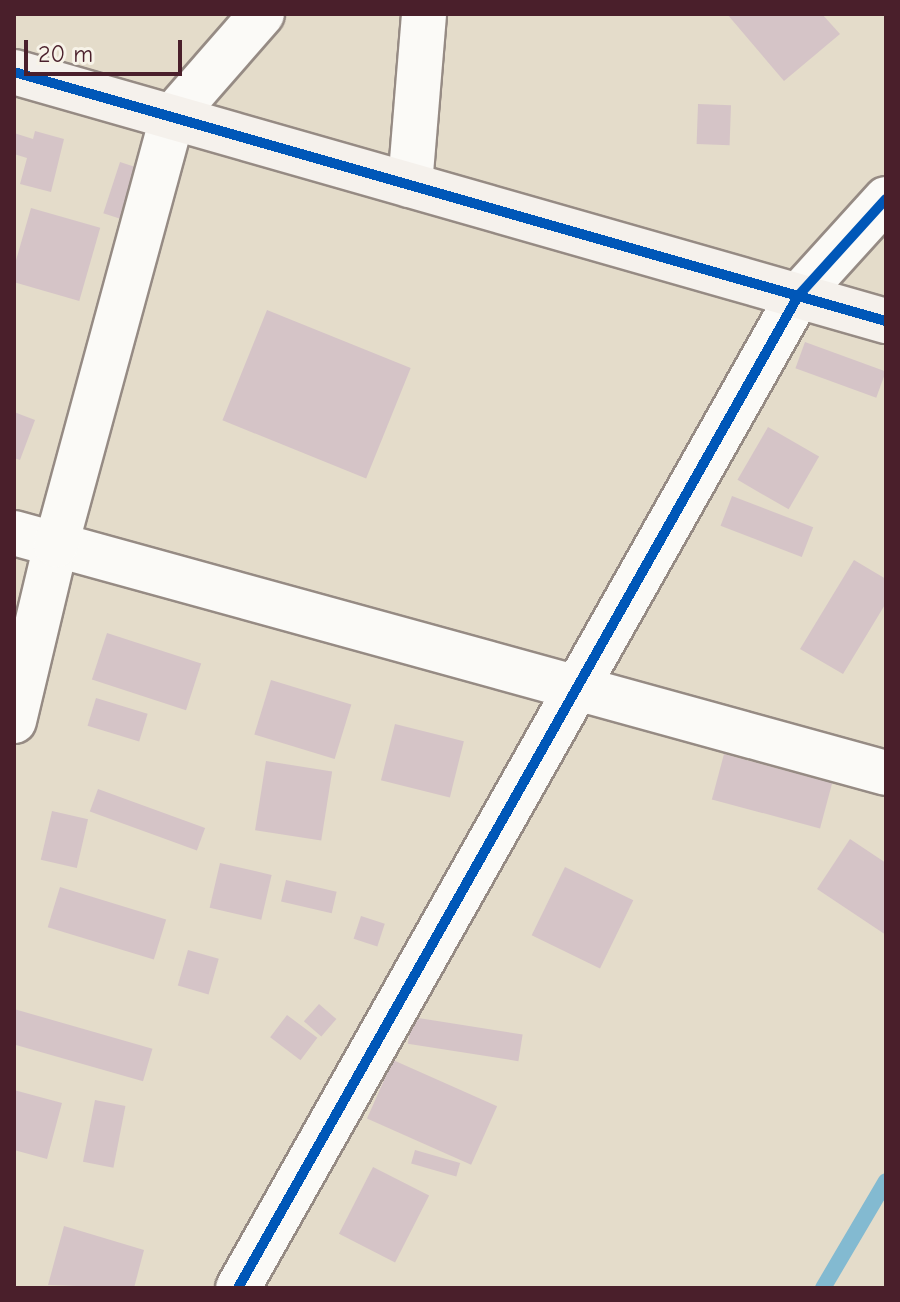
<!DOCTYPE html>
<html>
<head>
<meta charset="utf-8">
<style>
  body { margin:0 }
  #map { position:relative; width:900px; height:1302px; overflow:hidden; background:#e4dcca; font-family:"Comic Neue",sans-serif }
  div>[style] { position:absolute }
  .stream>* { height:16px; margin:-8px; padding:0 8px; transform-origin:8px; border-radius:8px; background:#83bad1 }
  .building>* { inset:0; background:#d5c4c7; transform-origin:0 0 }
  .roads { filter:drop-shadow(2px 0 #968b84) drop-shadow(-2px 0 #968b84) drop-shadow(0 2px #968b84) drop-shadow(0 -2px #968b84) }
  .street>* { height:44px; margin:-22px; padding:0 22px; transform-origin:22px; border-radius:22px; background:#fbfaf7 }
  .secondary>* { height:44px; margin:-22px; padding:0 22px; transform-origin:22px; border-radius:22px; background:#f5f1ec }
  .cycleway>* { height:10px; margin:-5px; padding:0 5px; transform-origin:5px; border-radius:5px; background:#0057b8 }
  span { translate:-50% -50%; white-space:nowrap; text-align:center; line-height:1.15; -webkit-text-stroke:8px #f7f3e8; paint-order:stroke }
  .frame { position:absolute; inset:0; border:16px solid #4a1f2b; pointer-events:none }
  .scale { position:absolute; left:24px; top:40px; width:158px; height:36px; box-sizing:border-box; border:4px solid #4a1f2b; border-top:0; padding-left:10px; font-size:24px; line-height:28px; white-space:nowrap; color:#4a1f2b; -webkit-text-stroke:6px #f7f3e8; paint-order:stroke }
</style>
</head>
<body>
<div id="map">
  <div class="stream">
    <i style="left:823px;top:1288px;width:124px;rotate:-59.5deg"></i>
  </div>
  <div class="building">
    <i style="clip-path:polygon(727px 14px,822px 14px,840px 34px,784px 81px)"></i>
    <i style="left:698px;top:104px;width:33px;height:40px;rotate:2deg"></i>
    <i style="clip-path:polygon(35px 131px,64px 139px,51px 192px,20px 184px,27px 158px,14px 154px,14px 133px,33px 139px)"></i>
    <i style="left:120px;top:162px;width:29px;height:54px;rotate:18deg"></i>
    <i style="left:31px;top:208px;width:72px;height:76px;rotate:16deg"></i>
    <i style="left:267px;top:310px;width:155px;height:119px;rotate:22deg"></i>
    <i style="left:805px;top:342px;width:86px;height:28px;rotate:20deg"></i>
    <i style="clip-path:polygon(14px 412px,35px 420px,20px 460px,14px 458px)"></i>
    <i style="left:768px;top:427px;width:59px;height:61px;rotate:30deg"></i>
    <i style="left:732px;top:496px;width:87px;height:32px;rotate:21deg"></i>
    <i style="clip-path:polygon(854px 560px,886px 579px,886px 603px,843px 674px,800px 649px)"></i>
    <i style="left:107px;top:633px;width:99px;height:49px;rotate:18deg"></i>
    <i style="left:271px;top:680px;width:84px;height:57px;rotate:17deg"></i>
    <i style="left:96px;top:698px;width:54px;height:29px;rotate:17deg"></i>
    <i style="left:395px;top:724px;width:71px;height:58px;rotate:14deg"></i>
    <i style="left:724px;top:754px;width:112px;height:47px;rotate:15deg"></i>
    <i style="left:266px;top:761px;width:67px;height:70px;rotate:9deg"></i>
    <i style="left:98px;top:789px;width:114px;height:24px;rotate:20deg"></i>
    <i style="left:52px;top:811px;width:37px;height:50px;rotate:13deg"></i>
    <i style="clip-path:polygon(850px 839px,886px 863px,886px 935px,817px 889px)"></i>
    <i style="left:220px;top:863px;width:53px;height:46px;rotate:13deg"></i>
    <i style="left:565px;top:867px;width:76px;height:76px;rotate:26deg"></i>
    <i style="left:286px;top:880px;width:52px;height:22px;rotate:13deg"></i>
    <i style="left:60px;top:887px;width:111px;height:42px;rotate:17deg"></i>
    <i style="left:361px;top:916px;width:25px;height:24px;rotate:18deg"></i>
    <i style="left:188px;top:950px;width:32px;height:37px;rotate:16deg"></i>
    <i style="left:319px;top:1004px;width:23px;height:23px;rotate:41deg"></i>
    <i style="left:14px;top:1009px;width:144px;height:34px;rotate:16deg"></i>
    <i style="left:287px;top:1015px;width:38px;height:28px;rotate:37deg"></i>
    <i style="left:412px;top:1017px;width:112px;height:27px;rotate:9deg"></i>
    <i style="left:393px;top:1060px;width:114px;height:64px;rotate:24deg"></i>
    <i style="clip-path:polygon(14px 1090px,62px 1103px,47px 1159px,14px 1150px)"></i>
    <i style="left:95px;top:1100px;width:31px;height:63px;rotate:11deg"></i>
    <i style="left:415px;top:1150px;width:47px;height:14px;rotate:16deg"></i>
    <i style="left:373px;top:1167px;width:63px;height:75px;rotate:27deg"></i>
    <i style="clip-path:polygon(64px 1226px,144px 1250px,134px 1288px,48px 1285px)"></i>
  </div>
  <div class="roads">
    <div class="street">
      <i style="left:410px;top:185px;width:172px;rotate:-85.3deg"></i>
      <i style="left:14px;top:533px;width:904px;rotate:15.39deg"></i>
      <i style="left:14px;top:721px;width:181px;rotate:-76.6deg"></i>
      <i style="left:56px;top:545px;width:443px;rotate:-74.8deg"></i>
      <i style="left:172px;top:117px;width:137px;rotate:-48.9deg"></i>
      <i style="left:238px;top:1288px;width:1139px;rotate:-60.55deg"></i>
      <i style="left:798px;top:296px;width:131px;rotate:-47.8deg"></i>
    </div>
    <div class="secondary">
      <i style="left:14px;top:72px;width:907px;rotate:15.94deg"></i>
    </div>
  </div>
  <div class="cycleway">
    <i style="left:14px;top:72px;width:907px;rotate:15.94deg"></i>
    <i style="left:238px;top:1288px;width:1139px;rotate:-60.55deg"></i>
    <i style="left:798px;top:296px;width:131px;rotate:-47.8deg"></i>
  </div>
  <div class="frame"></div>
  <div class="scale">20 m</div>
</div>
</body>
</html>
